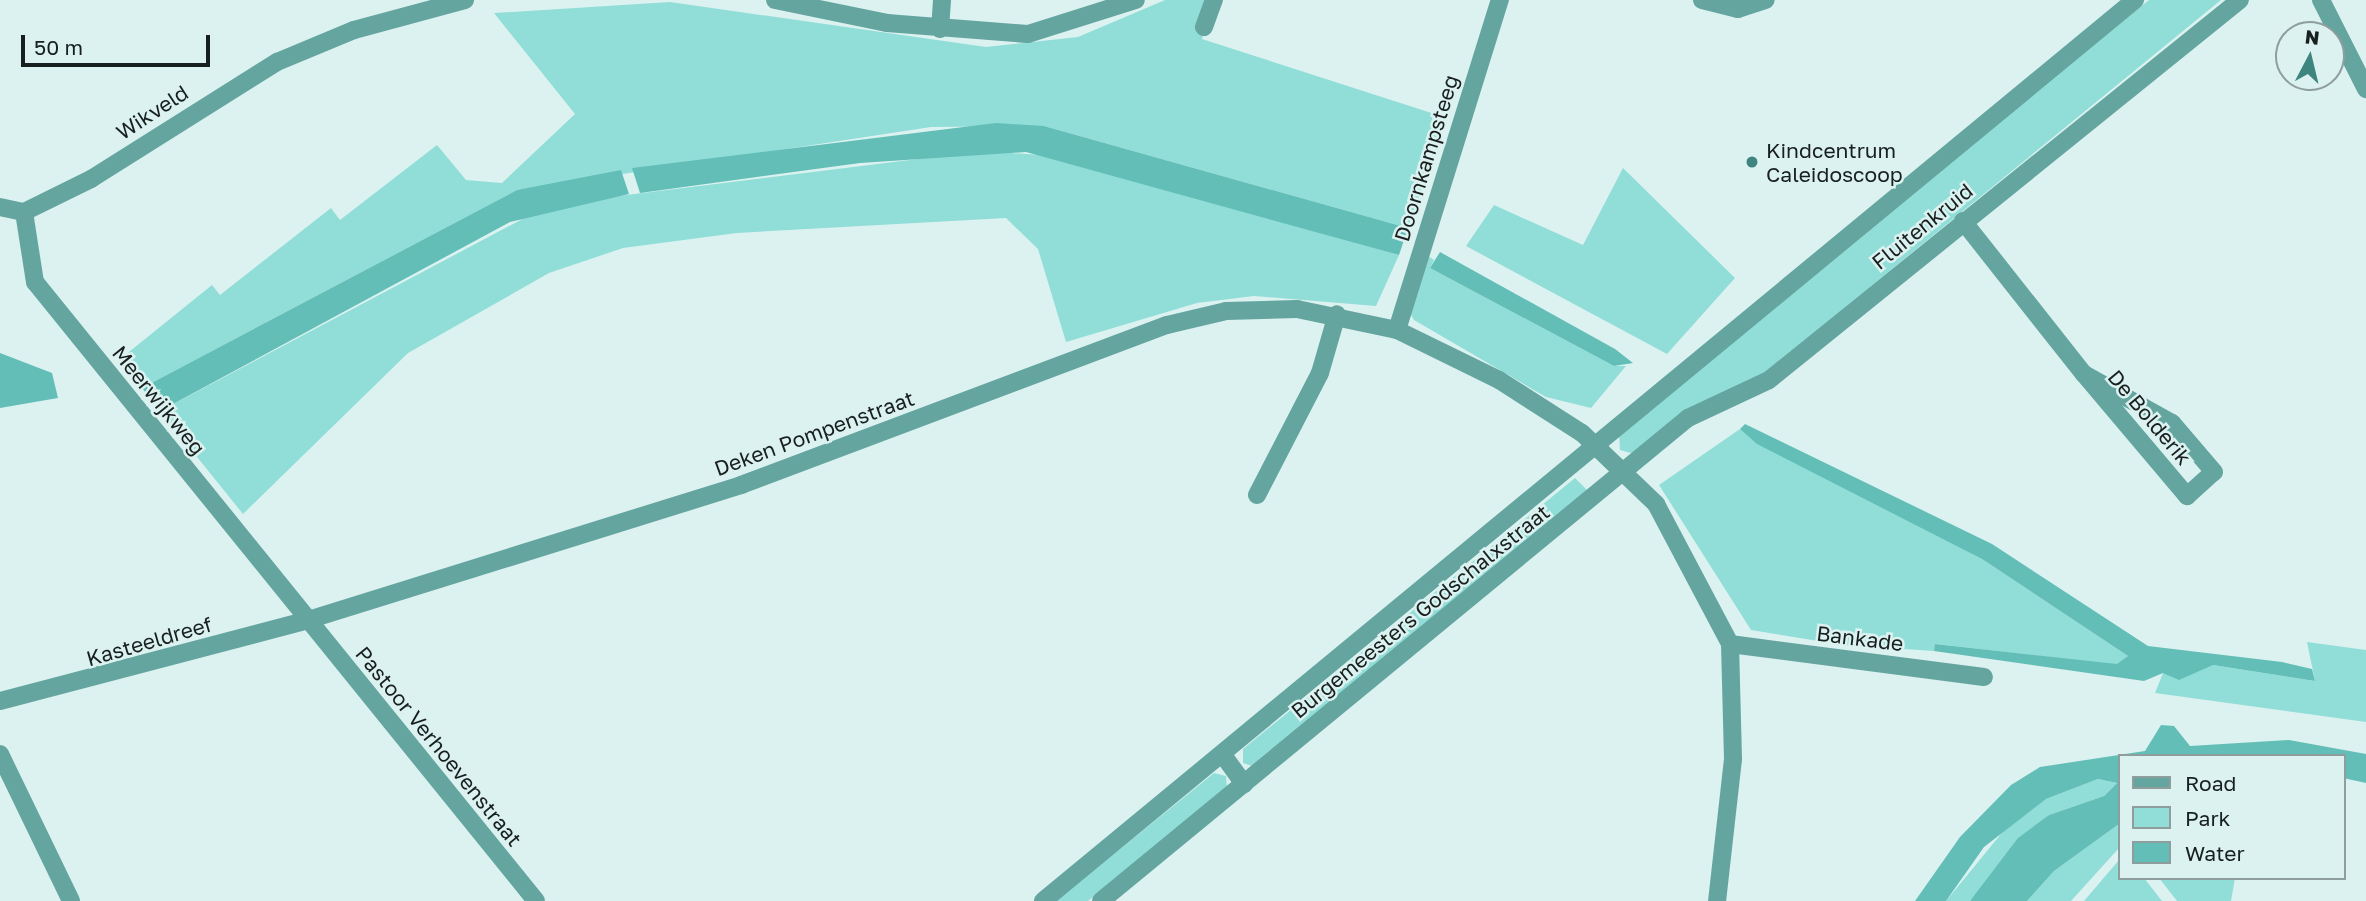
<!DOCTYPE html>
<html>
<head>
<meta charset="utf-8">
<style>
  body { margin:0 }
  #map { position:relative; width:2366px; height:901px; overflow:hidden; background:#dcf2f0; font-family:"Golos Text",sans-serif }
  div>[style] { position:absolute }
  .green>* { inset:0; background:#91ded8 }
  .water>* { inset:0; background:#63beb8 }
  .minor>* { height:18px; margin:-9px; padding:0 9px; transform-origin:9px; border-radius:9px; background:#65a5a0 }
  .dots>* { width:19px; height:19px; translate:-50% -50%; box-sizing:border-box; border:4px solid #dcf2f0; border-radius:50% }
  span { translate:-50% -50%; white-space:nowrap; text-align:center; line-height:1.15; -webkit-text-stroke:5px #dcf2f0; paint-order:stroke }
  .street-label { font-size:21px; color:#18201f }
  .poi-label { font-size:21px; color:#18201f }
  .left { translate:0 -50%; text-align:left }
  .legend { position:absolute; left:2118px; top:754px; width:228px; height:126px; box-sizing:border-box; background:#dcf2f0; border:2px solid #8e9e9c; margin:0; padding:9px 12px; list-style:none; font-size:21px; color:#18201f }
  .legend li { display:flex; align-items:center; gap:14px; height:35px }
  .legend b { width:35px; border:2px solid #8e9e9c }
  .north { position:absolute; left:2275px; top:21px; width:70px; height:70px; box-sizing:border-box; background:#dcf2f0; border:2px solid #8e9e9c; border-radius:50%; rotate:7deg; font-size:19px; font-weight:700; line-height:28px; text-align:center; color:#18201f }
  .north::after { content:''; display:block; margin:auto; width:24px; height:32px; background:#3e8580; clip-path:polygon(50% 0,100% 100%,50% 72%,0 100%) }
  .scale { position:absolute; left:21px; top:35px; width:189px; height:32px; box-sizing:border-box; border:4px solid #18201f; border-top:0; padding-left:9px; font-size:21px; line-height:24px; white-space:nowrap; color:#18201f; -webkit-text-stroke:5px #dcf2f0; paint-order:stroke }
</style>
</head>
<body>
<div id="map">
  <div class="green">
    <i style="clip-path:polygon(1165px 0,1213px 0,1202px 39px,1447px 118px,1408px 228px,1044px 126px,931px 127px,517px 190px,142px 388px,119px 360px,212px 285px,220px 295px,331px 208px,340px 220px,437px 145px,466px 180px,502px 183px,575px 114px,494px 13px,670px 2px,986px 47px,1078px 37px)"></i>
    <i style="clip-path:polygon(2149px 0,2221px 0,1766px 372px,1634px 454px,1620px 450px,1619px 431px)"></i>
    <i style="clip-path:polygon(983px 151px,1055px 156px,1399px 255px,1376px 306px,1254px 296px,1197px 303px,1066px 342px,1038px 249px,1006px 218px,737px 233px,623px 248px,549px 273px,408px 353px,243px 514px,160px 411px,530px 215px,586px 200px)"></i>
    <i style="clip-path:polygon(1623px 168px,1735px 278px,1667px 354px,1466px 246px,1494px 205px,1583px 245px)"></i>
    <i style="clip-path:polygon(1425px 254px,1434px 260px,1430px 268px,1614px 366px,1626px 366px,1591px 408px,1546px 397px,1414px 320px,1407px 308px)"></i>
    <i style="clip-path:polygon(1740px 429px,1982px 559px,2128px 656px,2118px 665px,1936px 644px,1934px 651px,1843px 645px,1751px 630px,1659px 485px)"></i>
    <i style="clip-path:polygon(1575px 478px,1589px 492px,1252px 766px,1243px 763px,1243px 749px)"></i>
    <i style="clip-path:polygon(2307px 642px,2366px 650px,2366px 722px,2155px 693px,2163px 673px,2213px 665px,2315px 681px)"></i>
    <i style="clip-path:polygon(1214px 773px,1226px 776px,1227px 788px,1088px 901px,1056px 901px)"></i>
    <i style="clip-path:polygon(2098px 779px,2117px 783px,2104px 796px,2049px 815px,1970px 901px,1946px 901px,2010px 823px,2046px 799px)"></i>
    <i style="clip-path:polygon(2119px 824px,2119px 848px,2071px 901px,2027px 901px,2054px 871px)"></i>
    <i style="clip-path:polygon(2119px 860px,2119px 878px,2144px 878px,2162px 901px,2084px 901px)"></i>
    <i style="clip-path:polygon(2159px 878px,2235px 878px,2231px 901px,2177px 901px)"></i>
  </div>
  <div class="water">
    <i style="clip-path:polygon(996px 123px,1044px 126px,1408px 228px,1399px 255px,1026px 152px,860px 163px,640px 193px,632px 168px)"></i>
    <i style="clip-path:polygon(621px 170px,629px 194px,510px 222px,160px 411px,142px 388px,517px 190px)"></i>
    <i style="clip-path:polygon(1440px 252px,1615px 349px,1633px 363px,1614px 366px,1430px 268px)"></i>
    <i style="clip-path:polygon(0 353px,52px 373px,58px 398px,0 408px)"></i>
    <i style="clip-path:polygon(1745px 424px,1992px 544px,2148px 646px,2282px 662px,2312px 669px,2315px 681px,2213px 665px,2179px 680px,2163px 673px,2144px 681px,1934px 651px,1935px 644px,2117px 664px,2128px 656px,1982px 559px,1757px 444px,1740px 429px)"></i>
    <i style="clip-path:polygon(2161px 725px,2174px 726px,2190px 746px,2289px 740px,2366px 754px,2366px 783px,2343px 778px,2343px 756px,2119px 756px,2119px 824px,2054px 871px,2027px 901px,1970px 901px,2018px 838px,2049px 815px,2104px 796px,2117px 783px,2098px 779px,2046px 799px,1984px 847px,1946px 901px,1915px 901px,1960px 837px,2011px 785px,2040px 767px,2145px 751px)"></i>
  </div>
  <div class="minor">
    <i style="left:775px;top:0;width:114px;rotate:11.6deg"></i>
    <i style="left:887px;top:23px;width:141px;rotate:4.5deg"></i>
    <i style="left:1028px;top:34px;width:113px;rotate:-17.5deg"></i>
    <i style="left:1702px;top:0;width:37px;rotate:14deg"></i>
    <i style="left:1738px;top:9px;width:29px;rotate:-18deg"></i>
    <i style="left:2321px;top:0;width:100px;rotate:63.2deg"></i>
    <i style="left:1204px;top:27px;width:29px;rotate:-70deg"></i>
    <i style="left:940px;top:29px;width:29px;rotate:-86deg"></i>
    <i style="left:0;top:207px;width:25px;rotate:12deg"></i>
    <i style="left:24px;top:212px;width:71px;rotate:81.1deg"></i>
    <i style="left:35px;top:282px;width:796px;rotate:51.01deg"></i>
    <i style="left:24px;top:212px;width:75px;rotate:-26.2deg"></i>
    <i style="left:91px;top:179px;width:220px;rotate:-32.2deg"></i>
    <i style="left:277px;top:62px;width:83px;rotate:-22.6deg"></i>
    <i style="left:354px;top:30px;width:115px;rotate:-15.1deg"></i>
    <i style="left:1963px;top:221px;width:195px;rotate:51.7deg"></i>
    <i style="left:2084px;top:374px;width:160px;rotate:49.8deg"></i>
    <i style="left:2187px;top:496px;width:36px;rotate:-42deg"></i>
    <i style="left:2214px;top:472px;width:65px;rotate:-130.6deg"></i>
    <i style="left:2172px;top:423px;width:101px;rotate:-150.9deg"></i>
    <i style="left:1397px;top:330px;width:346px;rotate:-72.7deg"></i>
    <i style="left:1257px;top:495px;width:137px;rotate:-62.7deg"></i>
    <i style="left:1320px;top:373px;width:61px;rotate:-73.9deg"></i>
    <i style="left:1730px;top:644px;width:256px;rotate:7.4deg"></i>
    <i style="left:0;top:701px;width:318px;rotate:-14.7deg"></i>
    <i style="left:308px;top:620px;width:454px;rotate:-17.3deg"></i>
    <i style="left:741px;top:485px;width:455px;rotate:-20.6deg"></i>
    <i style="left:1167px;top:325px;width:61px;rotate:-13.3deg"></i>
    <i style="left:1226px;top:311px;width:71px;rotate:-1.6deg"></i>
    <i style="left:1297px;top:309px;width:102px;rotate:11.9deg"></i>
    <i style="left:1397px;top:330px;width:114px;rotate:26.1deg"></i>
    <i style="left:1499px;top:380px;width:98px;rotate:32.6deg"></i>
    <i style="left:1582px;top:433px;width:103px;rotate:43.8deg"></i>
    <i style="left:1656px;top:504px;width:158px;rotate:62.1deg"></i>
    <i style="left:1730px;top:644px;width:115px;rotate:88.5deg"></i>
    <i style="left:1733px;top:759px;width:143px;rotate:96.4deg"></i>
    <i style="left:0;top:754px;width:163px;rotate:64.2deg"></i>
    <i style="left:1223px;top:755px;width:36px;rotate:54deg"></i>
    <i style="left:1043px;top:901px;width:1416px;rotate:-39.53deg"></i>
    <i style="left:1101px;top:901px;width:760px;rotate:-39.45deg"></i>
    <i style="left:1688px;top:418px;width:89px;rotate:-25.1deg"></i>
    <i style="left:1769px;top:380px;width:605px;rotate:-38.9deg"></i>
  </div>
  <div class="dots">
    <i style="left:1752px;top:162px;background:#3e8580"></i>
  </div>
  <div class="street-label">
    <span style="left:152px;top:112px;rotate:-33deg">Wikveld</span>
    <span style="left:1426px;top:158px;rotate:-73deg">Doornkampsteeg</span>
    <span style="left:1922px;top:226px;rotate:-39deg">Fluitenkruid</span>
    <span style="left:159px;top:400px;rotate:51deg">Meerwijkweg</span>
    <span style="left:2150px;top:417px;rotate:50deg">De Bolderik</span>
    <span style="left:814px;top:433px;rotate:-20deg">Deken Pompenstraat</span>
    <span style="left:1420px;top:611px;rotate:-39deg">Burgemeesters Godschalxstraat</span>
    <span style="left:1860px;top:638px;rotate:7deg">Bankade</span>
    <span style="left:149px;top:641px;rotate:-16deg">Kasteeldreef</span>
    <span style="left:439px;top:746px;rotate:51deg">Pastoor Verhoevenstraat</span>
  </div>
  <div class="poi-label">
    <span class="left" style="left:1766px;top:162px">Kindcentrum<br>Caleidoscoop</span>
  </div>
  <ul class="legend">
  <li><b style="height:9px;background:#65a5a0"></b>Road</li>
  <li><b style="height:19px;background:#91ded8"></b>Park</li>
  <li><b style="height:19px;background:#63beb8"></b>Water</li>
  </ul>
  <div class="north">N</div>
  <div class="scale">50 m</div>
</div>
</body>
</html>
